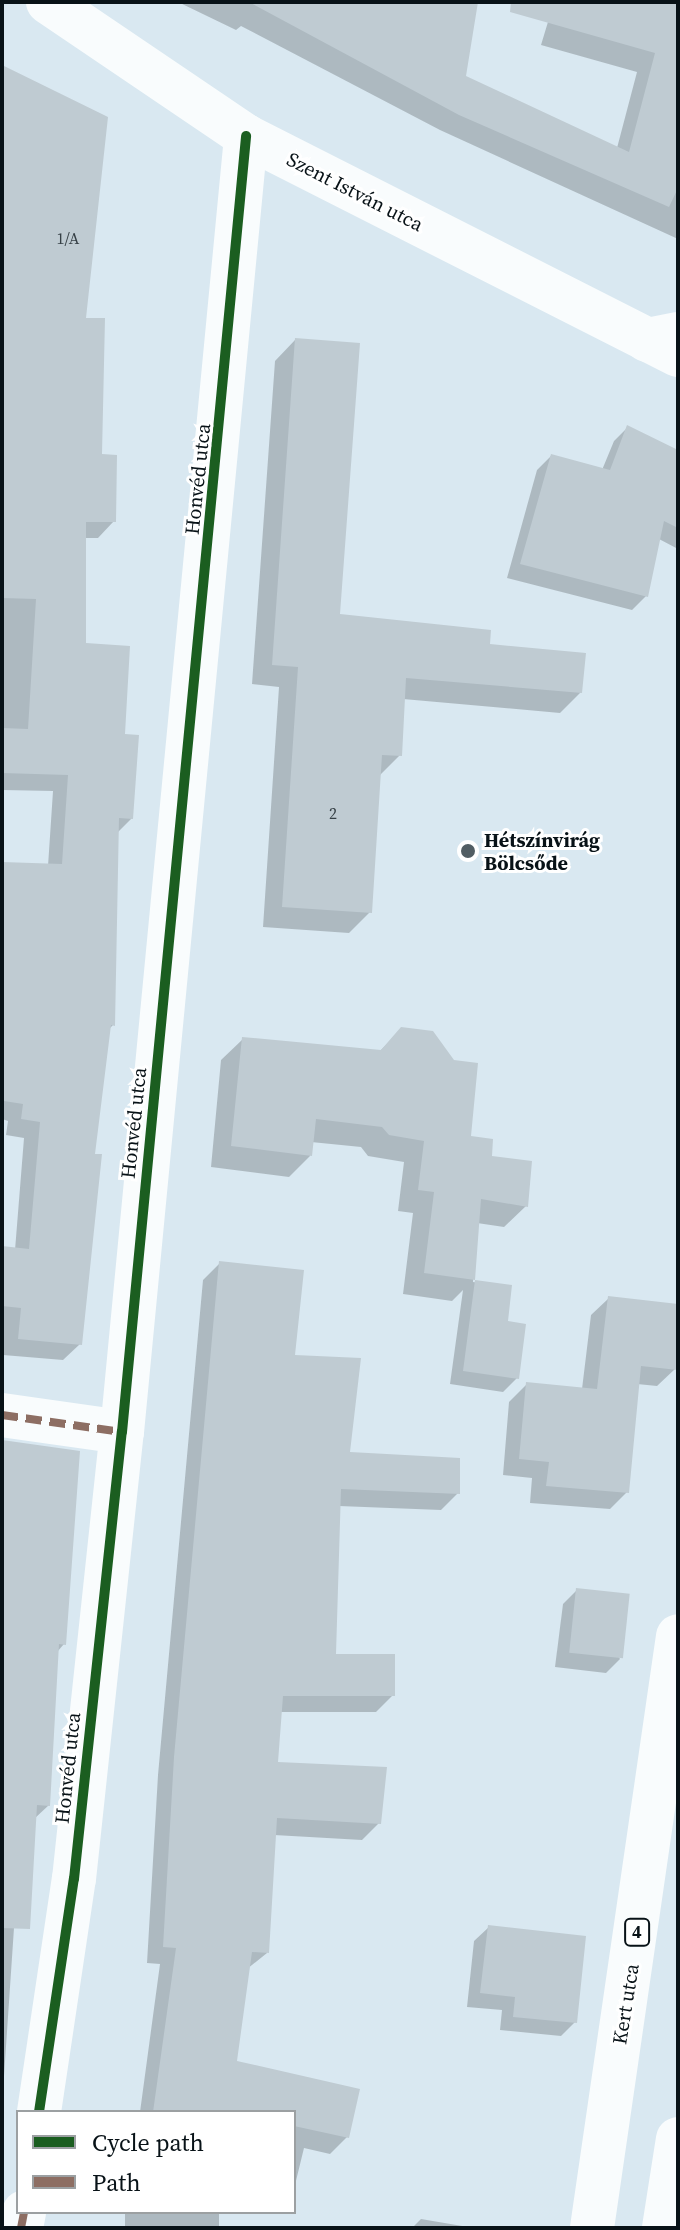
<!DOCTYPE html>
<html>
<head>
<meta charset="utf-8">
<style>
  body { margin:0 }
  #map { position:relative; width:680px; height:2230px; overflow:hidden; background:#d9e8f1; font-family:"Source Serif 4",serif }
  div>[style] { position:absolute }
  .shadow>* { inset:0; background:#0003; transform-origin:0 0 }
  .building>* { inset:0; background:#bfcbd2; transform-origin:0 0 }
  .minor>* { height:44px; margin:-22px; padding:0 22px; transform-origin:22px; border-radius:22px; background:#f9fcfd }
  .major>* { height:44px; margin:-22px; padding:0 22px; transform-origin:22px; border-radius:22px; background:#f9fcfd }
  .quiet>* { height:8px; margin-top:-4px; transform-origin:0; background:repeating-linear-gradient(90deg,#8d6e63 0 16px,transparent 0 24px) }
  .cycleway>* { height:10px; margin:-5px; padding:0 5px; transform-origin:5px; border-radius:5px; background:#1b5e20 }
  .dots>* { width:22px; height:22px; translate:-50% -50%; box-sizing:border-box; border:4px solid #fff; border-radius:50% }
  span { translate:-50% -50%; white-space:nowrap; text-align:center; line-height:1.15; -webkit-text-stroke:6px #fff; paint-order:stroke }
  .number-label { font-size:16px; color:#364046 }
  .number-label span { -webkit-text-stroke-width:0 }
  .shield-label span { padding:2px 6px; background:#fff; border:2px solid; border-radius:6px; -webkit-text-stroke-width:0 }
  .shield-label { font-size:18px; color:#081217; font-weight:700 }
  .street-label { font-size:20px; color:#081217 }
  .poi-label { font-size:20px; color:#081217; font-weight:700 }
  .left { translate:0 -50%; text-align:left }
  .frame { position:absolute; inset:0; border:4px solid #081217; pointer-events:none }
  .legend { position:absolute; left:16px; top:2110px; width:280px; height:104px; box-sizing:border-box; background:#fff; border:2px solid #9ca0a2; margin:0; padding:10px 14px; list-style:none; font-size:24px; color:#081217 }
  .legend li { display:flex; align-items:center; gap:16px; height:40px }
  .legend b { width:40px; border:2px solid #9ca0a2 }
</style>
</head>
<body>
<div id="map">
  <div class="shadow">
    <i style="clip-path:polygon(178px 2px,476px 2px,463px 77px,617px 148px,637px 72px,541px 45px,554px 2px,678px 2px,678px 239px,440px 130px,241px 26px,236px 30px)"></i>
    <i style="clip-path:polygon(2px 189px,83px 320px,100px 456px,114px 521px,98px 538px,84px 538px,84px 645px,122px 736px,132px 818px,117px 833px,113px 1025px,108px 1030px,93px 1155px,80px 1344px,63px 1360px,3px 1355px,2px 1249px,15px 1250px,24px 1138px,6px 1135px,8px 1121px,2px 1119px,2px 864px,48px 866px,53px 791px,2px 790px)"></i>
    <i style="clip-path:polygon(295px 340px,338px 616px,488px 646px,581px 692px,560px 713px,403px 699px,400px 755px,379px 776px,370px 912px,349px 933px,263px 927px,279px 687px,252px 684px,275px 361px)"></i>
    <i style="clip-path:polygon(628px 427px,678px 453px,678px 549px,659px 539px,646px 596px,632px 610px,507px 578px,537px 470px,551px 456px,602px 470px,614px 441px)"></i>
    <i style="clip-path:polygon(402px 1029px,469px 1138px,526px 1206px,504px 1227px,477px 1223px,473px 1282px,510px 1287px,506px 1323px,517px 1378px,503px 1392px,450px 1384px,463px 1290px,452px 1301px,403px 1294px,413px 1213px,398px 1211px,404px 1162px,368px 1156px,361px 1147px,311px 1142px,310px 1156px,289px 1177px,211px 1167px,221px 1060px,243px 1039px,379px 1052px)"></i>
    <i style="clip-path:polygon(220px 1263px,293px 1356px,348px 1454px,458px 1493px,441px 1510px,339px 1506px,334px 1656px,393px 1695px,376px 1712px,280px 1712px,276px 1764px,379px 1823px,362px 1840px,274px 1835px,267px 1953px,247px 1969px,235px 2062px,347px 2137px,330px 2154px,304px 2148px,294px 2189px,294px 2112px,140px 2112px,160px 1964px,147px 1963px,158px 1775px,203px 1280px)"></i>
    <i style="clip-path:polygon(609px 1298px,678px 1306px,675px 1369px,657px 1386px,637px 1384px,627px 1492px,610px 1509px,530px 1503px,532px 1478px,503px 1475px,509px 1402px,527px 1384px,582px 1389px,591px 1315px)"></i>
    <i style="clip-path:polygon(2px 1442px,64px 1644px,57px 1652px,49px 1805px,34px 1819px,14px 1928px,2px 2106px)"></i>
    <i style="clip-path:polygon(577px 1590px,620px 1659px,606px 1673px,555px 1667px,563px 1604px)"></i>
    <i style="clip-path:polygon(489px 1927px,575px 2022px,561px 2036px,500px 2030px,502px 2010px,467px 2007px,474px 1941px)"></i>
    <i style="left:125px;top:2212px;width:94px;height:16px"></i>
    <i style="clip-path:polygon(421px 2219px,474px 2228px,412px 2228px)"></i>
  </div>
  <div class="building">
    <i style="clip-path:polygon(249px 2px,478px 2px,466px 76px,629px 152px,655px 53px,510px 12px,511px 2px,678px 2px,678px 188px,669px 207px,459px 115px)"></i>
    <i style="clip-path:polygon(2px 65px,108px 117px,86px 318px,105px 318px,102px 454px,117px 455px,116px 522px,86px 522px,86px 643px,130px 646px,125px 734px,139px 735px,133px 819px,119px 818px,115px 1026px,111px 1025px,95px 1154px,102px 1154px,82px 1345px,18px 1339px,21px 1308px,2px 1306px,2px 1246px,29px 1249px,40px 1122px,21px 1119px,23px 1104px,4px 1101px,2px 862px,62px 864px,68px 775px,2px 773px,2px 728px,28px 729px,36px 599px,2px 598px)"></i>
    <i style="clip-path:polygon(295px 338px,360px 343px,340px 614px,491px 630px,490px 644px,586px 653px,582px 693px,406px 678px,402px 756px,382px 755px,372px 913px,282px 907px,298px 667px,272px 665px)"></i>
    <i style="clip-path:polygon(627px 425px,678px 450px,678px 528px,664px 521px,648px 597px,520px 564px,551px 454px,610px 470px)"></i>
    <i style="clip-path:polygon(401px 1027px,433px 1031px,454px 1060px,478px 1063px,471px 1136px,493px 1139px,492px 1156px,532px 1161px,528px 1207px,481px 1199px,475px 1280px,424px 1273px,434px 1192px,418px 1190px,424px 1141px,389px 1135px,382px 1127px,316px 1119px,312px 1156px,231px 1146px,242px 1037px,381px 1050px)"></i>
    <i style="clip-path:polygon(219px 1261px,304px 1270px,295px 1355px,361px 1358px,350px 1452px,460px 1458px,460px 1494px,341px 1489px,336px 1654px,395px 1654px,395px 1696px,283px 1696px,278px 1762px,387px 1767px,381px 1824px,277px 1818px,269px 1953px,252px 1952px,237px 2061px,360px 2089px,349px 2138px,294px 2126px,294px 2112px,153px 2112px,176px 1948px,163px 1947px,174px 1757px)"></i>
    <i style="clip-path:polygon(475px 1280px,512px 1285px,508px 1321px,526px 1324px,519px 1379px,463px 1371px)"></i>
    <i style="clip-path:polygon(608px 1296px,678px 1304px,678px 1370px,641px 1366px,629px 1493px,546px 1486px,549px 1462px,519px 1459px,526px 1382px,597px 1389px)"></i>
    <i style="clip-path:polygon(2px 1440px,80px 1451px,66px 1645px,59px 1644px,50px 1806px,37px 1805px,30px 1929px,2px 1928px)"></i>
    <i style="left:576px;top:1588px;width:54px;height:65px;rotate:6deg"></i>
    <i style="clip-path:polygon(488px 1925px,586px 1936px,577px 2023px,513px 2017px,515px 1997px,480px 1993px)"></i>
  </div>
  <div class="minor">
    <i style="left:48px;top:2px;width:239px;rotate:34.1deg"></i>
    <i style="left:246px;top:136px;width:484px;rotate:26.9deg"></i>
    <i style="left:2px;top:1415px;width:121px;rotate:8.1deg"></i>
    <i style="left:39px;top:2112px;width:236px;rotate:-81.5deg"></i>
    <i style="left:74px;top:1879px;width:450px;rotate:-83.9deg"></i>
    <i style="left:122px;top:1432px;width:1302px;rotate:-84.53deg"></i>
    <i style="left:21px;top:2228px;width:16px;rotate:-79deg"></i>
  </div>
  <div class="major">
    <i style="left:647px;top:340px;width:32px;rotate:-11deg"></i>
    <i style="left:592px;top:2228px;width:598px;rotate:-81.73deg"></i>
    <i style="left:664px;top:2228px;width:90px;rotate:-81.1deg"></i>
  </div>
  <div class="quiet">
    <i style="left:2px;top:1415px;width:121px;rotate:8.1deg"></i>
    <i style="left:122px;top:1432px;width:5px;rotate:101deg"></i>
    <i style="left:21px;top:2228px;width:16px;rotate:-79deg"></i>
  </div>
  <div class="cycleway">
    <i style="left:39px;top:2112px;width:236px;rotate:-81.5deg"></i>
    <i style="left:74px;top:1879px;width:450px;rotate:-83.9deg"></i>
    <i style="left:122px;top:1432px;width:1302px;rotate:-84.53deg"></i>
  </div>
  <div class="dots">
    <i style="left:468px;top:851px;background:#515d63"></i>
  </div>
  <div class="number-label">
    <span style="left:68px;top:238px">1/A</span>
    <span style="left:333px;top:813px">2</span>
  </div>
  <div class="shield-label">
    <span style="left:637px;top:1932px">4</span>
  </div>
  <div class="street-label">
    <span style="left:355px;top:192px;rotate:27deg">Szent István utca</span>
    <span style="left:198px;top:479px;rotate:-84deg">Honvéd utca</span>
    <span style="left:134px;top:1123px;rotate:-84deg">Honvéd utca</span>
    <span style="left:68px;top:1768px;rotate:-84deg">Honvéd utca</span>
    <span style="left:626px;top:2004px;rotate:-81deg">Kert utca</span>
  </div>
  <div class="poi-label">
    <span class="left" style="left:484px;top:852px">Hétszínvirág<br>Bölcsőde</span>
  </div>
  <div class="frame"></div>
  <ul class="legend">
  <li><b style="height:10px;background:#1b5e20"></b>Cycle path</li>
  <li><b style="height:10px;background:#8d6e63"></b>Path</li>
  </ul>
</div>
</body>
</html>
